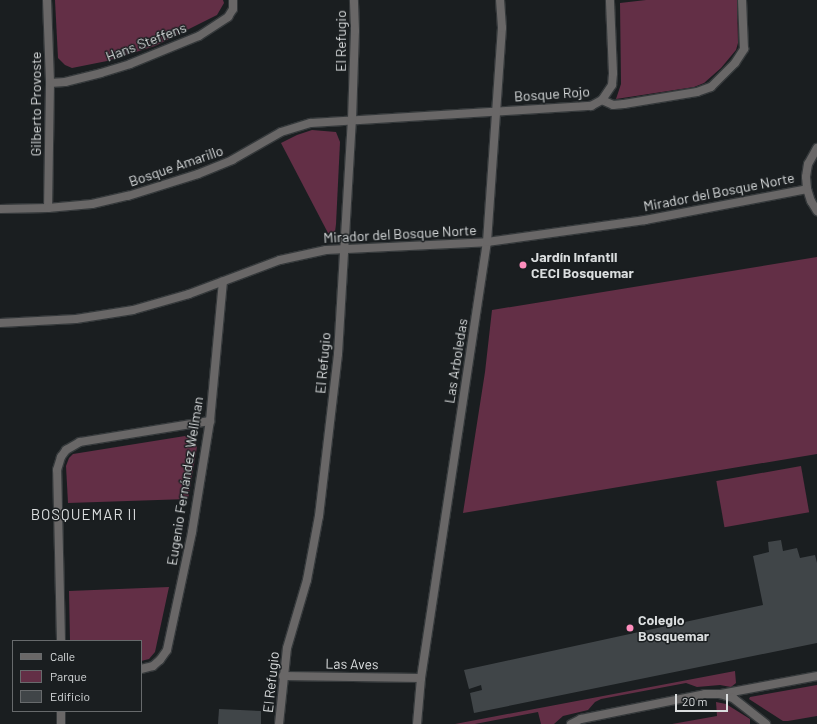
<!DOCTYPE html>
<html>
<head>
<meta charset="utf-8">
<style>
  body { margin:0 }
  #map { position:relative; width:817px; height:724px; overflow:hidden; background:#1a1e20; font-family:Barlow,sans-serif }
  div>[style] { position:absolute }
  .green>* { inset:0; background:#632f46; transform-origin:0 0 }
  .building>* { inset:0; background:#404548 }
  .roads { filter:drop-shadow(1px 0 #35393b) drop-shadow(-1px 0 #35393b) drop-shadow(0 1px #35393b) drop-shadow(0 -1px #35393b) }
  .service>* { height:8px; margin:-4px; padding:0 4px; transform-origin:4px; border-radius:4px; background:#696767 }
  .minor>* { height:8px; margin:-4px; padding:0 4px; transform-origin:4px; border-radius:4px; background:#696767 }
  .dots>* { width:11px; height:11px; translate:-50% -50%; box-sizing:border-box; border:2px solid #1a1e20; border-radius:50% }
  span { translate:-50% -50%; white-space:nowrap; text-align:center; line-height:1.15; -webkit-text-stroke:3px #1a1e20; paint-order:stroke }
  .street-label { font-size:14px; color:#daddde }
  .poi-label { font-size:14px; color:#daddde; font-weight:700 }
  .left { translate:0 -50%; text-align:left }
  .neighbourhood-label { font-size:15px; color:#daddde; letter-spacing:1px }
  .legend { position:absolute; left:12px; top:640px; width:130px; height:72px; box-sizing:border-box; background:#1a1e20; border:1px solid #676a6c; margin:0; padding:5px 7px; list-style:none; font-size:12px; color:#daddde }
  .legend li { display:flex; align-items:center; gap:8px; height:20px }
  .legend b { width:20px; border:1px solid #676a6c }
  .scale { position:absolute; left:675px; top:694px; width:53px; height:18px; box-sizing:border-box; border:2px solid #daddde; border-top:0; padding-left:5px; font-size:12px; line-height:14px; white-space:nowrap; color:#daddde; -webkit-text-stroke:3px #1a1e20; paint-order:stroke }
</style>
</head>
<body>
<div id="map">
  <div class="green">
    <i style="clip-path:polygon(55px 0,223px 0,224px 3px,217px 15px,155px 46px,107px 61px,72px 68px,65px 65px,58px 58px)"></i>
    <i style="clip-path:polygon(646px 0,737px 0,738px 43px,736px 50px,721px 68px,704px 83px,694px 87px,616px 99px,621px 84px,620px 3px)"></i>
    <i style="clip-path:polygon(312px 130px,336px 132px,340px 142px,336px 224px,335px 232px,332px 234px,328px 233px,281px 143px,297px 135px)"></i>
    <i style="clip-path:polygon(817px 257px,817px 454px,463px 513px,485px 372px,492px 310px)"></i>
    <i style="clip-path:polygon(185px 436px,195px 440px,197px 447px,188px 499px,68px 503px,66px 466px,69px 458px,73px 454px)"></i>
    <i style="left:801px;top:466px;width:47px;height:86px;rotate:80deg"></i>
    <i style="clip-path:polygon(169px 587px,155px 652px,149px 659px,141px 661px,141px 641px,70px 641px,69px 591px)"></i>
    <i style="clip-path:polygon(735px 671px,736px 683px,731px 687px,720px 685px,697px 687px,686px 683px,601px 699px,595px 702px,588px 710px,563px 716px,554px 724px,541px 724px,538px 712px,475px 724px,455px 724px)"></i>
    <i style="clip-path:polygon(817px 685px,817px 716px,788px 721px,783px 721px,749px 699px,750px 697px)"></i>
    <i style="clip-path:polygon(716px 702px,726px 704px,750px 719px,750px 724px,672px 724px,717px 716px)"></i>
  </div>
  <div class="building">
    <i style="clip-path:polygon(781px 540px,783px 551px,797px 548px,800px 558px,815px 555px,817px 563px,817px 643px,474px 713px,470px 693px,482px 690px,481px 685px,469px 689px,464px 670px,763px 605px,753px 556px,769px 552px,768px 542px)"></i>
    <i style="clip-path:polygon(219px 709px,261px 711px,261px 724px,218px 724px)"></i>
  </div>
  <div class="roads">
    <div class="service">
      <i style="left:721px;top:694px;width:98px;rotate:-10.6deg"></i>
      <i style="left:571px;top:724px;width:11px;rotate:-27deg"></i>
      <i style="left:581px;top:719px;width:126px;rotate:-11.4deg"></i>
      <i style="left:705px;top:694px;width:15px"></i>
      <i style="left:720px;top:694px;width:14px;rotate:17deg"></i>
      <i style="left:733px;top:698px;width:42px;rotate:38.2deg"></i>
    </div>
    <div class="minor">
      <i style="left:47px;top:0;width:83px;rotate:87.9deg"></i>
      <i style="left:50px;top:83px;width:125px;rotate:90.9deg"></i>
      <i style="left:50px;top:83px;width:15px;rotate:-4deg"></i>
      <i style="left:65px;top:82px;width:37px;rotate:-14deg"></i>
      <i style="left:101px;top:73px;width:30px;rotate:-17deg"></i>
      <i style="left:130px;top:64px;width:74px;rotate:-22.1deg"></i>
      <i style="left:199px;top:36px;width:35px;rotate:-33deg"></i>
      <i style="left:228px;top:17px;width:9px;rotate:-58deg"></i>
      <i style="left:233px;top:9px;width:9px;rotate:-90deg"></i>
      <i style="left:602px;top:100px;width:12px;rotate:24deg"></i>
      <i style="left:613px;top:105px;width:11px;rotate:-5deg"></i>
      <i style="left:624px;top:104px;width:74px;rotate:-9.3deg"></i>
      <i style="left:697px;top:92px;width:15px;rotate:-20deg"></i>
      <i style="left:711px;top:87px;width:34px;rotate:-45deg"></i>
      <i style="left:735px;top:63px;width:17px;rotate:-57deg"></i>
      <i style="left:744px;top:49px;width:49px;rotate:-92.3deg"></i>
      <i style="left:817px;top:148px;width:18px;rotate:119deg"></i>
      <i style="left:808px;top:164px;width:13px;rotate:99deg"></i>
      <i style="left:806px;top:177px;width:12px;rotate:85deg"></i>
      <i style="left:807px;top:189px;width:13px;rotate:72deg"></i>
      <i style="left:811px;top:201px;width:12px;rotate:59deg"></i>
      <i style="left:0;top:209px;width:48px;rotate:-1.2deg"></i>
      <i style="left:48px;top:208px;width:44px;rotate:-5.2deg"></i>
      <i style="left:92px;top:204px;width:37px;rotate:-13deg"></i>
      <i style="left:128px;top:196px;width:73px;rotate:-17.4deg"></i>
      <i style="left:198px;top:174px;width:37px;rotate:-22deg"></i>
      <i style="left:232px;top:160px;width:56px;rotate:-29.7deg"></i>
      <i style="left:281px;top:132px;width:31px;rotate:-17deg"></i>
      <i style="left:311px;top:123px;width:281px;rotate:-3.5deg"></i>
      <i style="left:591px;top:106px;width:13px;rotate:-29deg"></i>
      <i style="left:602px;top:100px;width:18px;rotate:-56deg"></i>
      <i style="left:612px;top:85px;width:12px;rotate:-85deg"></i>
      <i style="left:613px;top:73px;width:73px;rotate:-92.4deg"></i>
      <i style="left:0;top:323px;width:76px;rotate:-3deg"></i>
      <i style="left:76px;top:319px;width:58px;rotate:-9deg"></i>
      <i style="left:133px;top:310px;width:58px;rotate:-15.9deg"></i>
      <i style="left:189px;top:294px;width:97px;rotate:-20.5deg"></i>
      <i style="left:280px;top:260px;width:47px;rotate:-12.3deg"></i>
      <i style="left:326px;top:250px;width:161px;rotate:-2.8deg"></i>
      <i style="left:487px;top:242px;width:160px;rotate:-7.9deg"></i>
      <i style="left:645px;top:220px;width:165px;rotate:-10.8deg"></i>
      <i style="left:61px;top:641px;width:171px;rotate:-91.3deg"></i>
      <i style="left:57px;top:470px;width:14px;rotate:-73deg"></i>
      <i style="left:61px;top:457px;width:9px;rotate:-54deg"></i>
      <i style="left:66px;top:450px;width:16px;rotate:-30deg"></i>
      <i style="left:80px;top:442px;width:132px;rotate:-9.2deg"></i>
      <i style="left:141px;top:669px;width:12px;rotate:-14deg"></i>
      <i style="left:153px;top:666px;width:9px;rotate:-41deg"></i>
      <i style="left:160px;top:660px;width:12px;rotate:-55deg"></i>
      <i style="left:167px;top:650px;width:121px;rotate:-78deg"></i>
      <i style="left:192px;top:532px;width:112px;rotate:-80.8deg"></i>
      <i style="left:210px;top:421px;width:140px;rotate:-84.7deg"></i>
      <i style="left:283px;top:676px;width:138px;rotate:0.8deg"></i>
      <i style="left:61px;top:724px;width:13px;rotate:-90deg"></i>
      <i style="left:279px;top:724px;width:76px;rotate:-84deg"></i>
      <i style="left:287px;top:648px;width:71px;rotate:-73.6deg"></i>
      <i style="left:307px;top:580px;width:65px;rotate:-79.4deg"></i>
      <i style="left:319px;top:516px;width:163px;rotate:-83.3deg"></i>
      <i style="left:338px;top:354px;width:234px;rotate:-86.6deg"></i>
      <i style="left:352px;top:120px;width:89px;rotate:-88.1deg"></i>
      <i style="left:355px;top:31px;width:31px;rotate:-92deg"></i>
      <i style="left:417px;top:724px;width:46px;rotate:-85deg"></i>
      <i style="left:421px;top:678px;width:441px;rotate:-81.4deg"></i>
      <i style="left:487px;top:242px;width:215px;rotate:-86deg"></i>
      <i style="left:502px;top:28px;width:28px;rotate:-94deg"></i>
    </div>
  </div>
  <div class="dots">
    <i style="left:523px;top:265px;background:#fe8ebd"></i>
    <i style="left:630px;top:628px;background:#fe8ebd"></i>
  </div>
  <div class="street-label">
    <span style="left:341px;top:41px;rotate:-90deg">El Refugio</span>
    <span style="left:146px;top:42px;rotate:-21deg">Hans Steffens</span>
    <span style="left:552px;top:94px;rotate:-4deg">Bosque Rojo</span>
    <span style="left:36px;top:104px;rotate:-90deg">Gilberto Provoste</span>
    <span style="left:176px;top:166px;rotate:-19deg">Bosque Amarillo</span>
    <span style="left:719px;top:192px;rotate:-11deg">Mirador del Bosque Norte</span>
    <span style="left:400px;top:234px;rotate:-3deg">Mirador del Bosque Norte</span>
    <span style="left:456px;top:361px;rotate:-81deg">Las Arboledas</span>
    <span style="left:323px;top:363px;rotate:-85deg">El Refugio</span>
    <span style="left:185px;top:481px;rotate:-81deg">Eugenio Fernández Wellman</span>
    <span style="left:352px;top:664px;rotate:1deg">Las Aves</span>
    <span style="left:271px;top:682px;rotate:-84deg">El Refugio</span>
  </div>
  <div class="poi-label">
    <span class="left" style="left:531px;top:265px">Jardín Infantil<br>CECI Bosquemar</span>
    <span class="left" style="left:638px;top:628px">Colegio<br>Bosquemar</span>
  </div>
  <div class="neighbourhood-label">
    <span style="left:84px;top:515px">BOSQUEMAR II</span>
  </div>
  <ul class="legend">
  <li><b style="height:5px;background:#696767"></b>Calle</li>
  <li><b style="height:11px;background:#632f46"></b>Parque</li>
  <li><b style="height:11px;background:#404548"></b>Edificio</li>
  </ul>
  <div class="scale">20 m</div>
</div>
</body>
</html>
